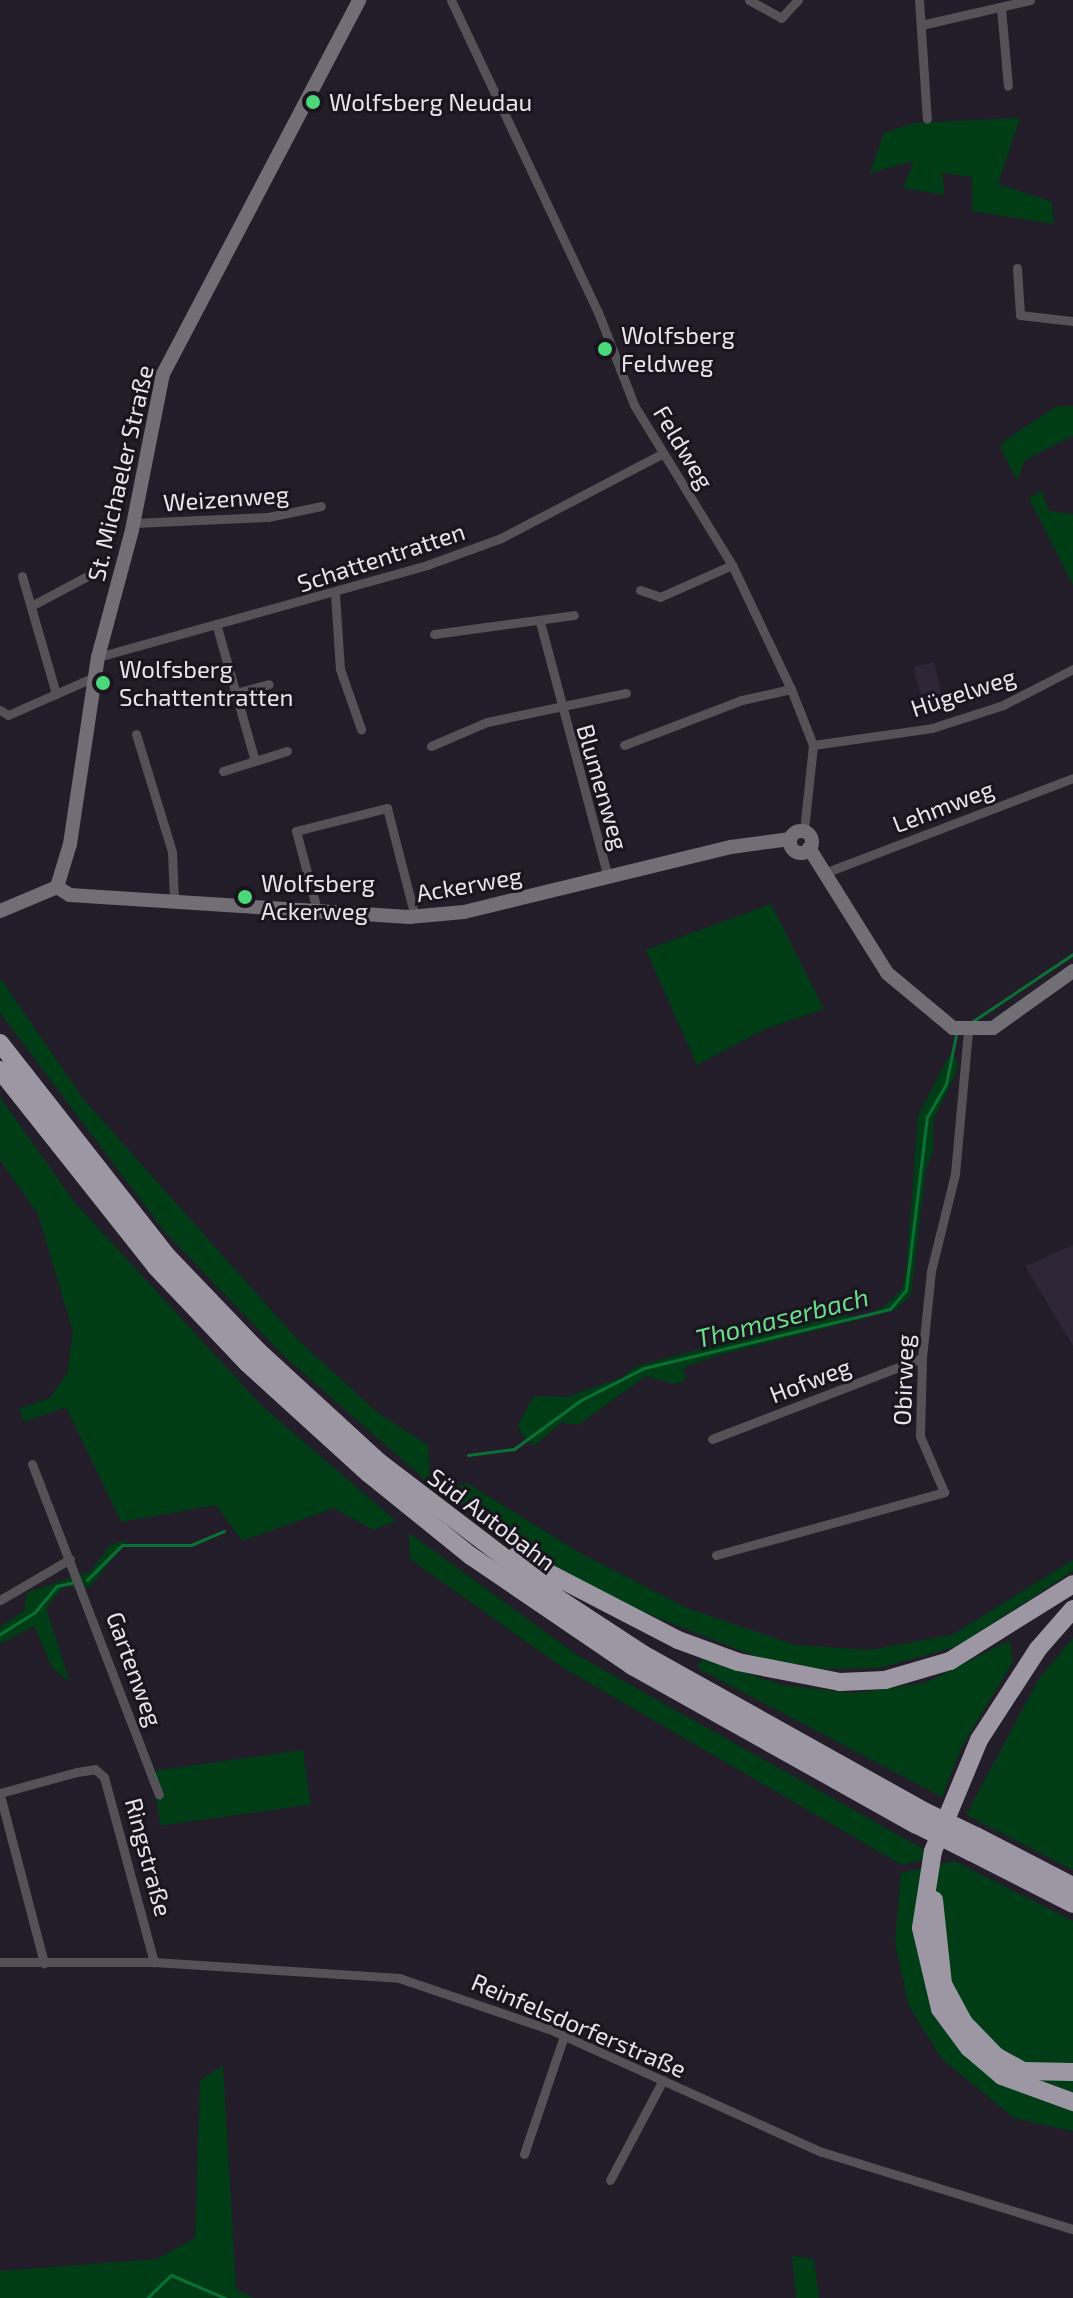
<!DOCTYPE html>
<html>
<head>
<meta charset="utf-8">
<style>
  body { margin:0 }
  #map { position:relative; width:1073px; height:2298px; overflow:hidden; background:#221d28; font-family:"Exo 2",sans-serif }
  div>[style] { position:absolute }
  .built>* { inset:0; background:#2e2636; transform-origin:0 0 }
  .green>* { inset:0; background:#003d17; transform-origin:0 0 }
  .stream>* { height:3px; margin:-1.5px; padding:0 1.5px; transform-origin:1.5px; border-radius:1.5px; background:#0b7034 }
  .street>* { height:9px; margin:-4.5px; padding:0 4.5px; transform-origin:4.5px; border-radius:4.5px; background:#545257 }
  .secondary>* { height:14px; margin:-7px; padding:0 7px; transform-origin:7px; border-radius:7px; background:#726e76 }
  .secondary>.ring { margin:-7px; padding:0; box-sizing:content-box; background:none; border:14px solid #726e76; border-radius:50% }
  .highway>* { height:18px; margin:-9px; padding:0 9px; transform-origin:9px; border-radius:9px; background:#9d97a4 }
  .highway-bridge>* { height:18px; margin:-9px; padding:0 9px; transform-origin:9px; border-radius:9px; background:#9d97a4 }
  .dots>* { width:22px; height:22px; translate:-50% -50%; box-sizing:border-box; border:4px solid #19141e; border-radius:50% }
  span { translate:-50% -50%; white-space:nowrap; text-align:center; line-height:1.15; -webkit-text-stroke:6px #19141e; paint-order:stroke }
  .poi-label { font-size:24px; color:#e8e4eb }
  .left { translate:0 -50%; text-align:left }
  .street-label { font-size:24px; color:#e8e4eb }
  .water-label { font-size:26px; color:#6bdc8a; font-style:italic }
</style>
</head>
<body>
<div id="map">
  <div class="built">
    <i style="left:934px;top:662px;width:36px;height:21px;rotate:77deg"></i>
    <i style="clip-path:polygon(1073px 1245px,1073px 1346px,1025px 1266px)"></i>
  </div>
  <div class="green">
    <i style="clip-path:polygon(1020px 118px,998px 184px,1052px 202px,1054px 224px,972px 211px,972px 177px,942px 173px,945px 195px,903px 188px,914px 161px,870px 173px,884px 133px,915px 123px)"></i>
    <i style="clip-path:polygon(1057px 406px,1073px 406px,1073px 436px,1025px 460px,1017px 481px,1000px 447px,1004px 441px)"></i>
    <i style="clip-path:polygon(1042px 491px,1049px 511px,1073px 514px,1073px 585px,1029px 498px)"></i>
    <i style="clip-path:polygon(771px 904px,824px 1009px,765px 1029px,697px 1065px,646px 950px)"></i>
    <i style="clip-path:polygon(0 978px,85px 1101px,297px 1339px,378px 1413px,428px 1445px,430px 1484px,284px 1356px,165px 1232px,0 1013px)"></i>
    <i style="clip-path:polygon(949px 1056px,957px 1059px,957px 1071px,933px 1121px,934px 1149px,926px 1169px,911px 1295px,895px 1310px,716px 1356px,683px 1368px,686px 1380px,674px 1384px,646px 1376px,578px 1425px,562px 1422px,534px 1446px,521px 1434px,518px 1425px,534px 1396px,566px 1397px,621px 1378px,637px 1366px,836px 1313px,859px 1318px,884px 1307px,902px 1289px,906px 1270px,918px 1116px)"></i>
    <i style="clip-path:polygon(0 1097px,75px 1203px,262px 1406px,396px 1521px,373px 1530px,334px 1508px,242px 1541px,216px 1505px,121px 1522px,66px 1407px,24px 1422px,19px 1409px,50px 1398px,67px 1374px,73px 1332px,38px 1214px,0 1160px)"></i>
    <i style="clip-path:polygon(467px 1483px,580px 1553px,689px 1609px,795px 1645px,870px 1650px,952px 1635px,1073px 1560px,1073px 1571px,958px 1646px,879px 1668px,822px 1669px,762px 1659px,598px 1594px,442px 1492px)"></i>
    <i style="clip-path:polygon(409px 1533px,577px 1655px,925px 1850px,922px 1860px,902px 1865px,562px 1667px,410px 1559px)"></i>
    <i style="clip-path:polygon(127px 1540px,90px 1587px,64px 1586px,46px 1608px,70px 1682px,53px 1669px,34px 1626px,0 1644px,0 1627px,25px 1610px,26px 1593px,91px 1571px,110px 1545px)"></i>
    <i style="clip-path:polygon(1073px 1638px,1073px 1870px,966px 1815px,1038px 1680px)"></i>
    <i style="clip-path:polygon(1010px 1640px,1013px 1662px,962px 1746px,942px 1797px,697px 1668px,702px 1659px,783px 1685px,853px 1693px,925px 1683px)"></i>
    <i style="left:303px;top:1750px;width:55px;height:152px;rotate:82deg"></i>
    <i style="clip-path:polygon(954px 1861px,1073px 1921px,1073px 2131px,1014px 2118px,942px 2059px,908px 2004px,895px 1942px,901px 1873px)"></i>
    <i style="clip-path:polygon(223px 2065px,236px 2289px,254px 2298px,0 2298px,0 2271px,157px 2259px,195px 2238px,200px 2081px)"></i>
    <i style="clip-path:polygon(792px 2256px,814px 2259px,819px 2298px,796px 2298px)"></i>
  </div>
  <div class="stream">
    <i style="left:970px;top:1023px;width:124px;rotate:-33.8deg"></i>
    <i style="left:468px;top:1455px;width:46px;rotate:-7.4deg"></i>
    <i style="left:514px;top:1449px;width:83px;rotate:-36.2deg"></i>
    <i style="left:581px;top:1400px;width:71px;rotate:-26.9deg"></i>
    <i style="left:644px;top:1368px;width:253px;rotate:-13.5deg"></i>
    <i style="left:890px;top:1309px;width:25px;rotate:-50deg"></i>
    <i style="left:906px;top:1290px;width:174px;rotate:-83.1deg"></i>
    <i style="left:927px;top:1117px;width:38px;rotate:-60deg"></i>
    <i style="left:946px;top:1084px;width:50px;rotate:-78.5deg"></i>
    <i style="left:87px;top:1580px;width:49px;rotate:-45deg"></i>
    <i style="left:122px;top:1545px;width:69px"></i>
    <i style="left:191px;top:1545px;width:36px;rotate:-23deg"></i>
    <i style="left:0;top:1634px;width:40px;rotate:-32deg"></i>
    <i style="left:34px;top:1613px;width:35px;rotate:-50deg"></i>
    <i style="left:57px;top:1586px;width:17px;rotate:-13deg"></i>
    <i style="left:147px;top:2298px;width:33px;rotate:-44deg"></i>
    <i style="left:171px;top:2275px;width:59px;rotate:23.1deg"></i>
  </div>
  <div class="street">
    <i style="left:451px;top:0;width:345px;rotate:64.8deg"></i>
    <i style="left:598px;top:312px;width:100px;rotate:68.8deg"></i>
    <i style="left:634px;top:405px;width:188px;rotate:58.5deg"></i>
    <i style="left:732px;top:565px;width:137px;rotate:64.6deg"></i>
    <i style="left:791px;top:689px;width:60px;rotate:68.6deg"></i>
    <i style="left:813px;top:745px;width:86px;rotate:96deg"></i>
    <i style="left:749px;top:0;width:37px;rotate:29deg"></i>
    <i style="left:781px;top:18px;width:25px;rotate:-47deg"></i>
    <i style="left:919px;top:0;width:119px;rotate:86.2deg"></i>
    <i style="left:1001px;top:8px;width:78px;rotate:84.9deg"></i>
    <i style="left:921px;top:25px;width:112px;rotate:-12.9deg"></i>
    <i style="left:1017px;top:268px;width:47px;rotate:86.3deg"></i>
    <i style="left:1020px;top:315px;width:53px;rotate:6.5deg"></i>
    <i style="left:134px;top:523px;width:134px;rotate:-2.6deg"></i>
    <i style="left:268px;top:517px;width:54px;rotate:-11.7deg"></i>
    <i style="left:22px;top:576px;width:123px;rotate:73.9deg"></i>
    <i style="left:640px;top:590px;width:21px;rotate:19deg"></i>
    <i style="left:660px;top:597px;width:79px;rotate:-24deg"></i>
    <i style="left:335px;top:594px;width:75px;rotate:86.2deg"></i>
    <i style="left:340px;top:669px;width:64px;rotate:70.7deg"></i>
    <i style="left:31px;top:606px;width:72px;rotate:-28deg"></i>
    <i style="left:540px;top:622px;width:264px;rotate:75.1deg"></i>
    <i style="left:217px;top:627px;width:139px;rotate:74.2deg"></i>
    <i style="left:434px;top:634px;width:141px;rotate:-7.7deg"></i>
    <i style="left:98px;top:657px;width:342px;rotate:-15.6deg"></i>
    <i style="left:427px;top:565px;width:79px;rotate:-20deg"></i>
    <i style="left:501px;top:538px;width:179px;rotate:-27.6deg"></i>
    <i style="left:202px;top:702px;width:69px;rotate:-15deg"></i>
    <i style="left:0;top:710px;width:9px;rotate:32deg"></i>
    <i style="left:8px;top:715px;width:94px;rotate:-23.8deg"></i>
    <i style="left:136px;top:734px;width:123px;rotate:73deg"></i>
    <i style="left:172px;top:852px;width:47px;rotate:87.6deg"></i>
    <i style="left:624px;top:745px;width:126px;rotate:-20.9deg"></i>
    <i style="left:742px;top:700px;width:50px;rotate:-12.7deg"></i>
    <i style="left:813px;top:745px;width:120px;rotate:-8.1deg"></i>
    <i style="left:932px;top:728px;width:75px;rotate:-17.9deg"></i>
    <i style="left:1003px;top:705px;width:79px;rotate:-27.2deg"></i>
    <i style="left:431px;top:746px;width:61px;rotate:-23.2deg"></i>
    <i style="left:487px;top:722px;width:142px;rotate:-11.8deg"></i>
    <i style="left:223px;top:771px;width:67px;rotate:-17.4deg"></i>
    <i style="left:827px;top:872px;width:263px;rotate:-20.9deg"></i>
    <i style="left:318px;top:914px;width:86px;rotate:-104.8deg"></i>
    <i style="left:296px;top:831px;width:94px;rotate:-14.2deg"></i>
    <i style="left:387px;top:808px;width:113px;rotate:75.6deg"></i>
    <i style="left:712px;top:1439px;width:225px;rotate:-21.1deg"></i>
    <i style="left:32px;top:1464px;width:354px;rotate:69deg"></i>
    <i style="left:716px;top:1555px;width:237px;rotate:-15.4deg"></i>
    <i style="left:944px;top:1492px;width:61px;rotate:-113.2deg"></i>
    <i style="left:920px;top:1436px;width:78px;rotate:-88.5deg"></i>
    <i style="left:922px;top:1358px;width:87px;rotate:-84.1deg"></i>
    <i style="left:931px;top:1271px;width:100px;rotate:-76.1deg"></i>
    <i style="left:955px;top:1174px;width:143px;rotate:-84.8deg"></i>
    <i style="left:0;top:1600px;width:81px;rotate:-30.4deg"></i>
    <i style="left:0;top:1793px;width:80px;rotate:-15.3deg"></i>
    <i style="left:77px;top:1772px;width:18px;rotate:-9deg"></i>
    <i style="left:95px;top:1769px;width:12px;rotate:42deg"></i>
    <i style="left:104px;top:1777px;width:192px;rotate:74.9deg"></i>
    <i style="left:0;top:1795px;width:174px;rotate:75.3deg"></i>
    <i style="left:0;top:1962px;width:154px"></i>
    <i style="left:154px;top:1962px;width:246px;rotate:3.7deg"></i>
    <i style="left:399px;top:1978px;width:158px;rotate:18.8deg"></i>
    <i style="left:549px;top:2029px;width:299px;rotate:24.3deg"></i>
    <i style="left:822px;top:2152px;width:263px;rotate:17.1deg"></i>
    <i style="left:524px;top:2154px;width:125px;rotate:-71.3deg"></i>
    <i style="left:610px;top:2180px;width:113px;rotate:-62.1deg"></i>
  </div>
  <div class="secondary">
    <i class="ring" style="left:790px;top:831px;width:8px;height:8px"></i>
    <i style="left:809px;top:848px;width:147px;rotate:58deg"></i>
    <i style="left:887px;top:973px;width:86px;rotate:39.8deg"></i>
    <i style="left:953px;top:1028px;width:40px"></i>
    <i style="left:993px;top:1028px;width:98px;rotate:-35.5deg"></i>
    <i style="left:57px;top:887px;width:15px;rotate:32deg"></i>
    <i style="left:70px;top:895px;width:340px;rotate:3.7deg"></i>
    <i style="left:409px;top:917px;width:55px;rotate:-5.2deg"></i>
    <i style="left:464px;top:912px;width:275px;rotate:-13.7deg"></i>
    <i style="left:731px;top:847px;width:60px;rotate:-7.7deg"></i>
    <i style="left:0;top:911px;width:62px;rotate:-22.8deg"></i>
    <i style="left:57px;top:887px;width:45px;rotate:-73.2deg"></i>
    <i style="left:70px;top:844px;width:189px;rotate:-81.5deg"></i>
    <i style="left:98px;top:657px;width:131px;rotate:-75deg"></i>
    <i style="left:132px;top:530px;width:159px;rotate:-78.8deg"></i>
    <i style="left:163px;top:374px;width:422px;rotate:-62.3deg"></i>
  </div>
  <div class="highway">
    <i style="left:0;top:1043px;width:272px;rotate:51.9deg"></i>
    <i style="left:168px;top:1257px;width:130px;rotate:46.2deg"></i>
    <i style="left:258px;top:1351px;width:164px;rotate:42.5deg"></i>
    <i style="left:379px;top:1462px;width:223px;rotate:37.3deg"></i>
    <i style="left:556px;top:1597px;width:104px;rotate:33.2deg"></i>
    <i style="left:643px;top:1654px;width:320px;rotate:29.2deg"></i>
    <i style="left:0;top:1070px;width:251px;rotate:51.6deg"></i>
    <i style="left:156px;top:1267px;width:132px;rotate:46.5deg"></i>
    <i style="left:247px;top:1363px;width:164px;rotate:42.3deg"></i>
    <i style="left:368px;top:1473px;width:132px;rotate:38.9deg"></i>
    <i style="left:471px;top:1556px;width:195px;rotate:34.3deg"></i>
    <i style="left:632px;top:1666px;width:326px;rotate:29.2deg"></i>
    <i style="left:516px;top:1556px;width:182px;rotate:27.4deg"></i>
    <i style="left:678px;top:1640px;width:64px;rotate:20.1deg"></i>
    <i style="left:738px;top:1662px;width:104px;rotate:11.1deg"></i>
    <i style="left:840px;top:1682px;width:45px;rotate:-2.5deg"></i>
    <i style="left:885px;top:1680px;width:68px;rotate:-16.3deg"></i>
    <i style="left:950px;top:1661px;width:145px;rotate:-32deg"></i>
    <i style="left:1073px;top:1609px;width:53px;rotate:131.2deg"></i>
    <i style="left:1038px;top:1649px;width:108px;rotate:123deg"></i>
    <i style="left:979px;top:1740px;width:120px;rotate:112.5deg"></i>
    <i style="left:933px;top:1851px;width:78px;rotate:98.9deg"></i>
    <i style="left:921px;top:1928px;width:83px;rotate:76.8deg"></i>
    <i style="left:940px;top:2009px;width:49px;rotate:53.4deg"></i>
    <i style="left:969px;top:2048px;width:43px;rotate:40.3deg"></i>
    <i style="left:1002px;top:2076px;width:76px;rotate:20.1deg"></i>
    <i style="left:976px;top:1836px;width:109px;rotate:27.3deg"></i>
    <i style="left:971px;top:1852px;width:114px;rotate:27deg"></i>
    <i style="left:934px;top:1900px;width:84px;rotate:83.9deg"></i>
    <i style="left:943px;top:1984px;width:44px;rotate:61.7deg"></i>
    <i style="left:964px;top:2023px;width:46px;rotate:45.9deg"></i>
    <i style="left:996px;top:2056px;width:31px;rotate:29deg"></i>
    <i style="left:1023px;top:2071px;width:50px;rotate:1.1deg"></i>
  </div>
  <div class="highway-bridge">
    <i style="left:922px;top:1810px;width:60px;rotate:25.7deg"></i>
    <i style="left:917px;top:1825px;width:60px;rotate:26.6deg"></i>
  </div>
  <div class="dots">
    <i style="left:313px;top:102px;background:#4ad778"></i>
    <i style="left:605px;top:349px;background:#4ad778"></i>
    <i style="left:103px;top:683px;background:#4ad778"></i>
    <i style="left:245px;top:897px;background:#4ad778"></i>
  </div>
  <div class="poi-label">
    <span class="left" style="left:329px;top:102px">Wolfsberg Neudau</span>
    <span class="left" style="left:621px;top:349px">Wolfsberg<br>Feldweg</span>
    <span class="left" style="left:119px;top:683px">Wolfsberg<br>Schattentratten</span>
    <span class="left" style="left:261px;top:897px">Wolfsberg<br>Ackerweg</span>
  </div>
  <div class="street-label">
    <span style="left:684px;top:447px;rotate:59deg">Feldweg</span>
    <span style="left:120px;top:473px;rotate:-77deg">St. Michaeler Straße</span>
    <span style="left:226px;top:498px;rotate:-4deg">Weizenweg</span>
    <span style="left:381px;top:557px;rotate:-18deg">Schattentratten</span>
    <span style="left:963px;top:692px;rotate:-18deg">Hügelweg</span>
    <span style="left:603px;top:787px;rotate:74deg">Blumenweg</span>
    <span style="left:943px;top:806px;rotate:-21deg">Lehmweg</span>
    <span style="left:469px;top:884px;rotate:-10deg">Ackerweg</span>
    <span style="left:810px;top:1380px;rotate:-21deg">Hofweg</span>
    <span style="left:903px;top:1380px;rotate:-88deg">Obirweg</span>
    <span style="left:492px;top:1519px;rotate:37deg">Süd Autobahn</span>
    <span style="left:135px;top:1669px;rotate:70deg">Gartenweg</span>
    <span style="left:149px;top:1857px;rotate:75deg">Ringstraße</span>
    <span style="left:579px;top:2025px;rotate:23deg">Reinfelsdorferstraße</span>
  </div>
  <div class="water-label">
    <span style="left:782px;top:1317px;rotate:-14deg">Thomaserbach</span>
  </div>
</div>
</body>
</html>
